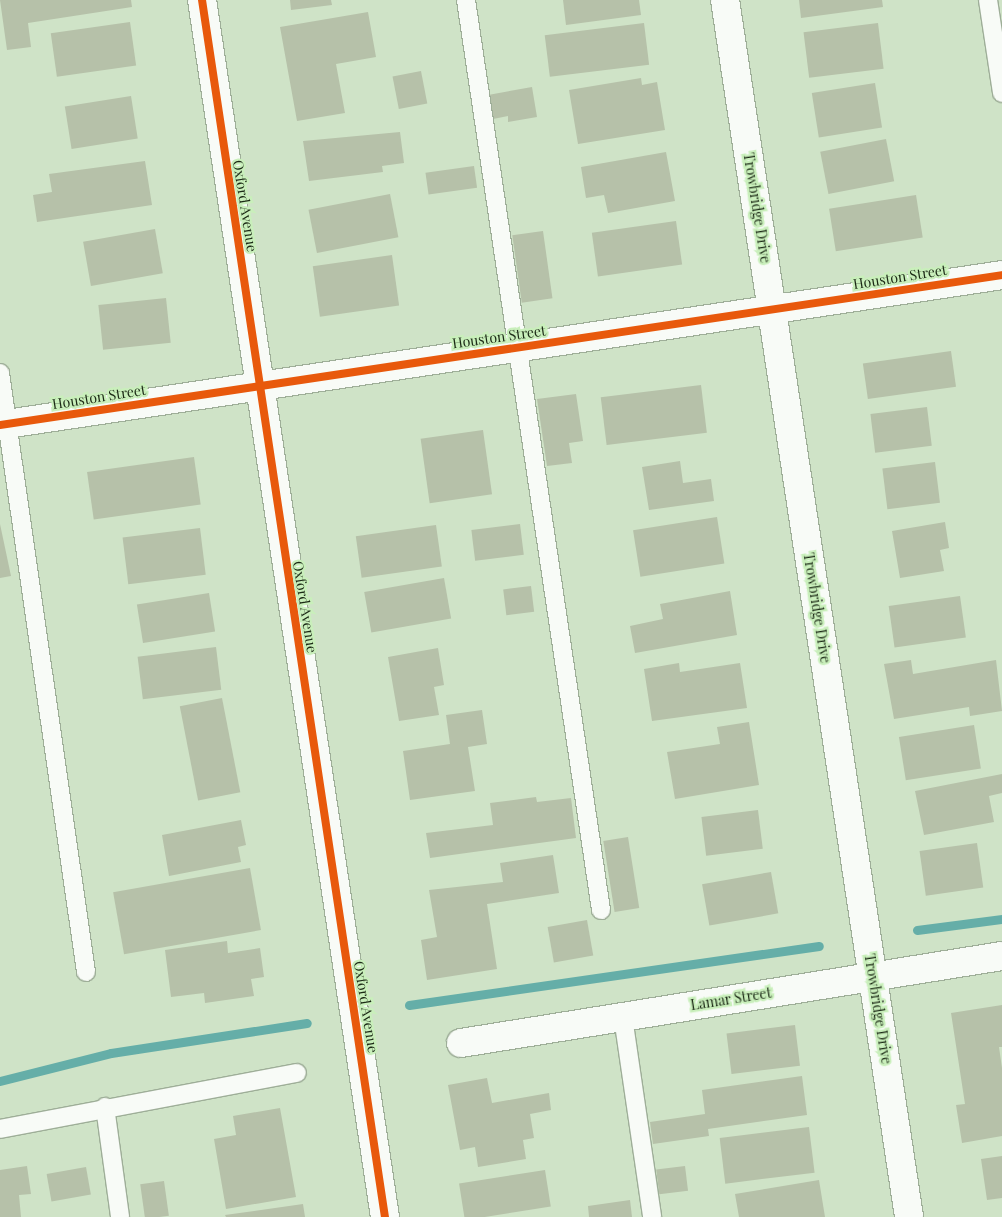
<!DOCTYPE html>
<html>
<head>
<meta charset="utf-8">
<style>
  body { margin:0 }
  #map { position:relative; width:1002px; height:1217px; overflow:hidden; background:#cfe3c7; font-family:"Playfair Display",serif }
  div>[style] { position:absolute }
  .stream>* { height:9px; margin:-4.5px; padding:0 4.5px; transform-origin:4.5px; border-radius:4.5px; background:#65aea8 }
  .building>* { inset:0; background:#b6c1a9; transform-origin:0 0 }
  .roads { filter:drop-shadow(1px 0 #9eae98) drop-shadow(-1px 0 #9eae98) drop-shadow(0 1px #9eae98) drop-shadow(0 -1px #9eae98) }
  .lane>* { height:18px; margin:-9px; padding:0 9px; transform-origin:9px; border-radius:9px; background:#f8fbf7 }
  .street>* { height:28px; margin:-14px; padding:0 14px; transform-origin:14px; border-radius:14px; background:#f8fbf7 }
  .secondary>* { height:28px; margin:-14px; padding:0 14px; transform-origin:14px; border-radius:14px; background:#f8fbf7 }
  .cycleway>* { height:8px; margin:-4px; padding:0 4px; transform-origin:4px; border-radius:4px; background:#e8590c }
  span { translate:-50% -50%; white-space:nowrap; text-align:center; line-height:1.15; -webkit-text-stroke:4.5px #c9efbb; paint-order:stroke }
  .street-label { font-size:14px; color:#1b2915 }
</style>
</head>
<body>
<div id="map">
  <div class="stream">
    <i style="left:917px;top:930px;width:86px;rotate:-7.4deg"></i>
    <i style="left:409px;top:1005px;width:414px;rotate:-8.2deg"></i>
    <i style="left:0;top:1081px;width:114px;rotate:-14.2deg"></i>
    <i style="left:111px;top:1053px;width:198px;rotate:-8.7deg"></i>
  </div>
  <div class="building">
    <i style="clip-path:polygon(0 0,131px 0,132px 7px,28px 23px,31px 47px,7px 50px)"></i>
    <i style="clip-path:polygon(290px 0,331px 0,332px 5px,291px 10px)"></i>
    <i style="clip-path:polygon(563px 0,639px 0,641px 15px,566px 25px)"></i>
    <i style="clip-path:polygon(799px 0,882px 0,883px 7px,801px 18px)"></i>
    <i style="clip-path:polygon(368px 12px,376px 57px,336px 64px,345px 113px,297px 121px,280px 27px)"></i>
    <i style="left:130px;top:22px;width:44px;height:80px;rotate:82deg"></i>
    <i style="left:644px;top:23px;width:42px;height:100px;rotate:83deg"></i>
    <i style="left:878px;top:23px;width:46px;height:75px;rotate:83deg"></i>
    <i style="left:421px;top:71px;width:33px;height:29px;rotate:79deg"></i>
    <i style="clip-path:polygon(641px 78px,642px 85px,657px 82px,665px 130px,578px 144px,569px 90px)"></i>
    <i style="left:875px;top:83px;width:45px;height:64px;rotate:81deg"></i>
    <i style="clip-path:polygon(532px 87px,537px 117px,508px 122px,508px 116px,493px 119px,488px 95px)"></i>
    <i style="left:131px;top:96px;width:43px;height:67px;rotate:81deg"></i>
    <i style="clip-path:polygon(400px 132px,404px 163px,382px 166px,383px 172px,309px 181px,303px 141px)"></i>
    <i style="left:886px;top:139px;width:43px;height:67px;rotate:79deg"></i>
    <i style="clip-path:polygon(666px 152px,675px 201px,608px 213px,604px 195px,586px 198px,581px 167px)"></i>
    <i style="clip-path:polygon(145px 161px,152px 205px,37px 222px,33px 195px,52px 192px,49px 174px)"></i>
    <i style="left:474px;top:166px;width:22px;height:49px;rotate:82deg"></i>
    <i style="left:390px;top:194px;width:44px;height:83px;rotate:79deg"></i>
    <i style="left:916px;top:195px;width:43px;height:88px;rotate:81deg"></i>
    <i style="left:676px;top:221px;width:44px;height:85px;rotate:82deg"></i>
    <i style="left:155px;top:229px;width:45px;height:73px;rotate:80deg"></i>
    <i style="left:543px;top:231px;width:68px;height:31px;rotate:82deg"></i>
    <i style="left:392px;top:255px;width:51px;height:80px;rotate:82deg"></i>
    <i style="left:166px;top:298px;width:45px;height:68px;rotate:84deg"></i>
    <i style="left:951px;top:351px;width:36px;height:89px;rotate:82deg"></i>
    <i style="left:701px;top:385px;width:48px;height:101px;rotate:83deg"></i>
    <i style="clip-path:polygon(576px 394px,583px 441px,569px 443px,572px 463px,547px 466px,537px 399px)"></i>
    <i style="left:927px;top:407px;width:39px;height:57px;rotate:83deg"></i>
    <i style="left:483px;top:430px;width:65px;height:63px;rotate:82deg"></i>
    <i style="left:194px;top:457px;width:48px;height:108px;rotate:82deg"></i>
    <i style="clip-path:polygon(680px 461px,683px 483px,711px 479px,714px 501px,649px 510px,642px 467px)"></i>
    <i style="left:935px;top:462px;width:41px;height:53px;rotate:83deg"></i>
    <i style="left:717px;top:517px;width:47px;height:85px;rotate:81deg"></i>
    <i style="clip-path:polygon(945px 522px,949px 548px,940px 550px,944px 571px,900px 578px,892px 531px)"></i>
    <i style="clip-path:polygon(0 524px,11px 576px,0 578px)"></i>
    <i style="left:520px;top:524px;width:31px;height:49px;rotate:83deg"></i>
    <i style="left:436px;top:525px;width:42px;height:81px;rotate:82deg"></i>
    <i style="left:200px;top:528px;width:47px;height:78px;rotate:83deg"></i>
    <i style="left:444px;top:578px;width:41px;height:81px;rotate:80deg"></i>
    <i style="left:531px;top:586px;width:26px;height:28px;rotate:83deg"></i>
    <i style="clip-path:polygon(730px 591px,737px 635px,635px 653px,630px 626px,663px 619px,660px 604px)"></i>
    <i style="left:209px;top:593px;width:39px;height:73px;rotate:81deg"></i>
    <i style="left:960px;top:596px;width:42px;height:72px;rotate:82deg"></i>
    <i style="left:216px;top:647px;width:43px;height:79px;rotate:83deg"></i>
    <i style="clip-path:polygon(438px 648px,444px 685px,434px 687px,439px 715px,399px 721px,388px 657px)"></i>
    <i style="clip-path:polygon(911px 660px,913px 674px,996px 660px,1002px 711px,970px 716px,969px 707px,894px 719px,884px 664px)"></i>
    <i style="clip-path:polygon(679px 663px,680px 672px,740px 663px,747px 708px,652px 721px,644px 669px)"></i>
    <i style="left:222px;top:698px;width:96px;height:43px;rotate:79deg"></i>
    <i style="clip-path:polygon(482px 710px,487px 744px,468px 747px,475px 791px,410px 800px,403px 751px,450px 744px,446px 715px)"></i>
    <i style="clip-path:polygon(749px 722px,759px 785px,675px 799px,667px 752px,720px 744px,717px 727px)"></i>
    <i style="left:974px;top:725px;width:44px;height:76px;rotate:81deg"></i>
    <i style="clip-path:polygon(1002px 774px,1002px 793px,989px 796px,994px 822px,924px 835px,915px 791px)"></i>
    <i style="clip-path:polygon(536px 797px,537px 802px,571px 798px,576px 838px,430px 858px,426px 833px,493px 825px,490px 803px)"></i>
    <i style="left:758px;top:810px;width:39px;height:57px;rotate:83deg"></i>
    <i style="clip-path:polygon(241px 820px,246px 845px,238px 847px,241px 862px,169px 876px,162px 835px)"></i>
    <i style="left:628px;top:837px;width:72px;height:25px;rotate:81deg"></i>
    <i style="left:977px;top:843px;width:45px;height:58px;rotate:82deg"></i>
    <i style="clip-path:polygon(553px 855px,559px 893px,487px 904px,497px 969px,427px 980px,421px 940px,437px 937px,429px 890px,503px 882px,500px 863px)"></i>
    <i style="left:250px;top:868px;width:63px;height:139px;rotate:80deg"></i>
    <i style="left:771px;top:872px;width:42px;height:70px;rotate:80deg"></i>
    <i style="left:587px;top:920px;width:36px;height:40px;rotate:80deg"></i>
    <i style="clip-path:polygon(227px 941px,228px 953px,260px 948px,264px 977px,251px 979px,254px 996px,205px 1003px,204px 993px,171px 997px,165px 950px)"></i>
    <i style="clip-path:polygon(1002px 1005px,1002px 1047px,999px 1047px,1002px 1068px,1002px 1136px,962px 1143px,956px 1105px,965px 1104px,951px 1013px)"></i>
    <i style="left:795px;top:1025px;width:41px;height:69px;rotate:83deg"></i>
    <i style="clip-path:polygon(802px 1076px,807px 1115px,708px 1129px,709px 1136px,653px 1144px,650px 1122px,705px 1114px,702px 1090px)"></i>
    <i style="clip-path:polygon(487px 1078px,492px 1103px,549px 1093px,551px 1110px,530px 1114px,534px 1138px,523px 1140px,526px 1159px,478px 1167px,475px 1147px,460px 1150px,448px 1085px)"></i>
    <i style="clip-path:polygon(280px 1108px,296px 1197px,226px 1209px,214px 1139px,236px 1135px,233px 1116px)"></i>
    <i style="left:809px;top:1127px;width:46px;height:90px;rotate:83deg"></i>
    <i style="clip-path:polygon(1002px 1156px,1002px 1198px,987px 1200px,981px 1159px)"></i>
    <i style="clip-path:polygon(27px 1166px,31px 1194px,19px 1195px,21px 1217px,0 1217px,0 1170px)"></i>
    <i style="left:685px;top:1166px;width:25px;height:29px;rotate:83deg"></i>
    <i style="left:86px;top:1167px;width:28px;height:40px;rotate:80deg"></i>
    <i style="left:545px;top:1170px;width:37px;height:87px;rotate:81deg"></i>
    <i style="clip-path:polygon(819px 1180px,825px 1217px,739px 1217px,735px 1194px)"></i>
    <i style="left:164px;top:1181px;width:35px;height:24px;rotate:82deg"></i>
    <i style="clip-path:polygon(630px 1200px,632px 1217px,589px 1217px,588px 1206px)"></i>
    <i style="clip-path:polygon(303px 1204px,305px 1217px,226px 1217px,225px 1215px)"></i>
  </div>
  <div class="roads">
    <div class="lane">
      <i style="left:466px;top:0;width:920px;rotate:81.56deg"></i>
      <i style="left:988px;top:0;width:94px;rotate:81.4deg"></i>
      <i style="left:0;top:373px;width:605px;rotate:81.83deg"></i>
      <i style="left:623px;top:1017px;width:202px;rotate:81.7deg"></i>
      <i style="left:105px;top:1107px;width:111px;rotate:82.2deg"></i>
      <i style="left:0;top:1129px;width:302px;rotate:-10.7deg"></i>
    </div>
    <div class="street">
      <i style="left:202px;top:0;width:1231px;rotate:81.45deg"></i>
      <i style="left:0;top:425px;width:1013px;rotate:-8.51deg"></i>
      <i style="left:461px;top:1043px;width:548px;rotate:-9.14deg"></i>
    </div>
    <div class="secondary">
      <i style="left:725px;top:0;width:1231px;rotate:81.4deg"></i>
    </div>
  </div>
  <div class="cycleway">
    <i style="left:202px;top:0;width:1231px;rotate:81.45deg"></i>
    <i style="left:0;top:425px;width:1013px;rotate:-8.51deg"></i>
  </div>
  <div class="street-label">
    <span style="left:245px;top:206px;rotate:81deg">Oxford Avenue</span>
    <span style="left:757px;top:208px;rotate:81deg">Trowbridge Drive</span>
    <span style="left:900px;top:277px;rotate:-9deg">Houston Street</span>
    <span style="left:499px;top:337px;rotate:-8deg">Houston Street</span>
    <span style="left:99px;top:397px;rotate:-9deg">Houston Street</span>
    <span style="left:305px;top:607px;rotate:81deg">Oxford Avenue</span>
    <span style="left:817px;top:608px;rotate:81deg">Trowbridge Drive</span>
    <span style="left:731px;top:999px;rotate:-9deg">Lamar Street</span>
    <span style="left:366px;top:1007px;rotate:81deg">Oxford Avenue</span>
    <span style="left:878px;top:1009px;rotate:81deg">Trowbridge Drive</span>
  </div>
</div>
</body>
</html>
